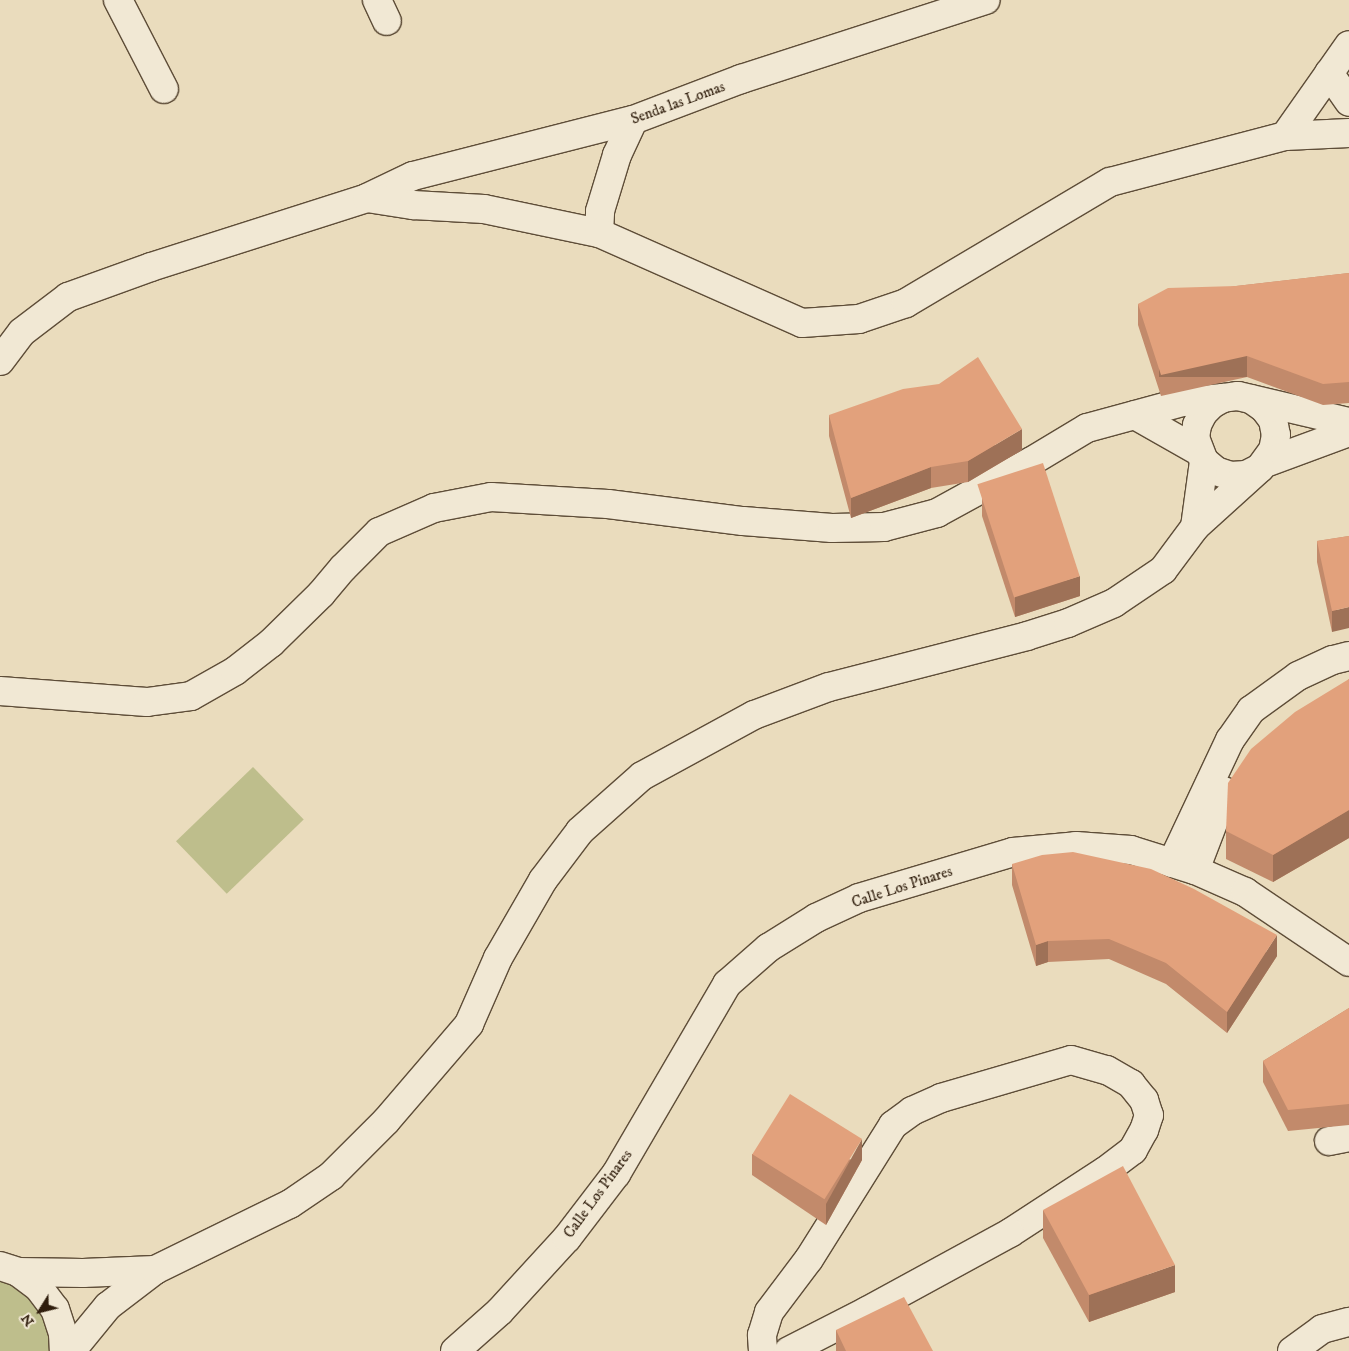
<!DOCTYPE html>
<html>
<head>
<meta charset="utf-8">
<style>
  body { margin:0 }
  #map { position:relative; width:1349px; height:1351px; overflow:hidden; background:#eadcbd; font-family:"IM FELL DW Pica",serif }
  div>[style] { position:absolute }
  .green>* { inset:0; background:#bebe8c; transform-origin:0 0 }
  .roads { filter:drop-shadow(1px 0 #5e4d38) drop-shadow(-1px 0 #5e4d38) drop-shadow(0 1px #5e4d38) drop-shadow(0 -1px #5e4d38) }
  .minor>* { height:28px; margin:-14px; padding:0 14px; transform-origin:14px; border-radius:14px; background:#f1e8d4 }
  .wall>* { inset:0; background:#c28a6b }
  .shaded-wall>* { inset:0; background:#9e7157; transform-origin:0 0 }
  .building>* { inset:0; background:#e2a17c; transform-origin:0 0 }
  span { translate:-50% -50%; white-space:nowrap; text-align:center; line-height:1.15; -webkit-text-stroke:5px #f1e8d4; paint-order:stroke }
  .street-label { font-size:15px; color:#2f1d0c }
  .north { position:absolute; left:15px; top:1286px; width:50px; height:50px; -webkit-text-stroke:4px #f1e8d4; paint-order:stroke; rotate:234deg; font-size:14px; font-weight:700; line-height:20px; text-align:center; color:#2f1d0c }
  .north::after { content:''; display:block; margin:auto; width:18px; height:22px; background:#2f1d0c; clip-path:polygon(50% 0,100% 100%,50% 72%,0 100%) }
</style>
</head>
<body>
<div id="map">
  <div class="green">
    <i style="left:253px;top:767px;width:73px;height:107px;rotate:46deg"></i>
    <i style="clip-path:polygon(0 1277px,20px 1286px,47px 1319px,52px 1339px,51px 1351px,0 1351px)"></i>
  </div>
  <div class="roads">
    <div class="minor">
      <i style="left:118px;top:0;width:100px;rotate:62.7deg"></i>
      <i style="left:377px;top:0;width:23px;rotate:65deg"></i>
      <i style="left:1329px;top:73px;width:35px;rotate:55deg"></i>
      <i style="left:1285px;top:136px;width:111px;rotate:-54.9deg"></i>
      <i style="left:367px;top:198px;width:51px;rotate:-25.6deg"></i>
      <i style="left:413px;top:176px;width:227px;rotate:-14.3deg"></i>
      <i style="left:633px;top:120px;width:116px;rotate:-20.8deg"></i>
      <i style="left:741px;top:79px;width:257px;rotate:-17.9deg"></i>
      <i style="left:599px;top:233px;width:22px;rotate:-87deg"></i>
      <i style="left:600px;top:211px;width:59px;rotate:-73.1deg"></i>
      <i style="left:617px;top:155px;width:38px;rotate:-65deg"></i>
      <i style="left:0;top:361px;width:36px;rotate:-53deg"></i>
      <i style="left:22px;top:332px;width:58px;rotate:-37.3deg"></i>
      <i style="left:68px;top:297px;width:88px;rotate:-19.9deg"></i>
      <i style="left:151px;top:267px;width:227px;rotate:-17.7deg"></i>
      <i style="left:367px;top:198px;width:47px;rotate:8.7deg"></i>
      <i style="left:413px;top:205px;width:71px;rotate:3.2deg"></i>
      <i style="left:484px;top:209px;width:117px;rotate:11.8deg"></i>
      <i style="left:599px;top:233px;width:222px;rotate:23.9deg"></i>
      <i style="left:802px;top:323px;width:57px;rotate:-4deg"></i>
      <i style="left:859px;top:319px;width:50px;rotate:-18.8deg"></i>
      <i style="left:906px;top:303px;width:237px;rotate:-30.7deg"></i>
      <i style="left:1110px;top:182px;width:181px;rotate:-14.7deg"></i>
      <i style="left:1285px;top:136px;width:64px;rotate:-2.7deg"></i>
      <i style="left:1251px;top:399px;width:16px;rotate:35deg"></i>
      <i style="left:1264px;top:408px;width:15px;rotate:53deg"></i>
      <i style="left:1273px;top:420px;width:15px;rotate:79deg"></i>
      <i style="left:1276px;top:435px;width:15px;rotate:101deg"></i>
      <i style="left:1273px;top:450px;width:22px;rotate:126deg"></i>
      <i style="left:1260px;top:468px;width:16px;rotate:153deg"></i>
      <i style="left:1246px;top:475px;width:15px;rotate:176deg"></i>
      <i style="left:1231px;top:476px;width:16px;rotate:-162deg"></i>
      <i style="left:1216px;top:471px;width:16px;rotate:-140deg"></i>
      <i style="left:1204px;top:461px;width:25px;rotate:-111deg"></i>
      <i style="left:1195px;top:438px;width:13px;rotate:-81deg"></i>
      <i style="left:1197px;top:425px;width:13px;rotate:-63deg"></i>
      <i style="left:1203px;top:413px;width:13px;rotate:-45deg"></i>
      <i style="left:1212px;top:404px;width:13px;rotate:-29deg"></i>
      <i style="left:1223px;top:398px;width:15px;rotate:-8deg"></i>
      <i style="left:1238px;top:396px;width:114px;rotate:13.2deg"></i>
      <i style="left:1135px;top:415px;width:73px;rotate:29.7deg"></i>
      <i style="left:1265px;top:463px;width:90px;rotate:-20.3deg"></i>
      <i style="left:1195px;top:527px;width:67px;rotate:-82.2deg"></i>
      <i style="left:0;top:691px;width:147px;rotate:4.3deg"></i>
      <i style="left:147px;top:702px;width:44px;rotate:-7.8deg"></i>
      <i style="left:191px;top:696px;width:51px;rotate:-29.6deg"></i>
      <i style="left:235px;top:671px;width:46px;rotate:-37.9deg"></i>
      <i style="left:271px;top:643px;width:70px;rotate:-44.4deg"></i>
      <i style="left:321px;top:594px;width:34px;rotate:-50deg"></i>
      <i style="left:343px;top:568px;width:51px;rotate:-45deg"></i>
      <i style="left:379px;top:532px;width:60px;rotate:-23.6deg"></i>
      <i style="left:434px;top:508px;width:58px;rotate:-10.9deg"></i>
      <i style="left:491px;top:497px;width:117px;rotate:3.4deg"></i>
      <i style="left:608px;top:504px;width:136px;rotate:7.2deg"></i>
      <i style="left:743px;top:521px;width:89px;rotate:4.5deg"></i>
      <i style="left:832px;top:528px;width:52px;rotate:-1.1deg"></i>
      <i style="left:884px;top:527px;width:55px;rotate:-14.8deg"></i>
      <i style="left:937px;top:513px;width:108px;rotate:-28.7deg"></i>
      <i style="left:1032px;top:461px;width:64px;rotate:-31deg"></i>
      <i style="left:1087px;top:428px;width:99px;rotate:-15.2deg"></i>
      <i style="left:1183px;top:402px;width:40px;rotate:-5.7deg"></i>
      <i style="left:1172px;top:863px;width:136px;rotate:-64.8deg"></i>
      <i style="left:1230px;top:740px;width:37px;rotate:-55deg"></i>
      <i style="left:1251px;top:710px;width:58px;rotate:-35.9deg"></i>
      <i style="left:1298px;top:676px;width:38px;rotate:-25deg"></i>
      <i style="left:1333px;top:660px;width:16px;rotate:-14deg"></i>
      <i style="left:1195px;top:870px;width:84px;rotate:-69deg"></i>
      <i style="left:1329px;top:1141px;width:20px;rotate:-11deg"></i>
      <i style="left:0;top:1266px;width:19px;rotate:18deg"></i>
      <i style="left:18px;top:1272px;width:26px;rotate:37deg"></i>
      <i style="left:39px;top:1288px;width:26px;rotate:53deg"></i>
      <i style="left:55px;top:1309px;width:26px;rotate:72deg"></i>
      <i style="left:63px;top:1334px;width:17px;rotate:87deg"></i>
      <i style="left:18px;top:1272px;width:65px;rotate:0.9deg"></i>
      <i style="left:83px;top:1273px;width:72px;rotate:-2.4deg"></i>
      <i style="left:71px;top:1351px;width:58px;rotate:-50.6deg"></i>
      <i style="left:108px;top:1306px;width:59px;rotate:-37.5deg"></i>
      <i style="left:155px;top:1270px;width:150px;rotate:-26.1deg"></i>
      <i style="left:290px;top:1204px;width:50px;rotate:-34.3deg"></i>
      <i style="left:331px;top:1176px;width:78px;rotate:-45deg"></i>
      <i style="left:386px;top:1121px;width:128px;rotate:-49.4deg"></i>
      <i style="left:469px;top:1024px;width:72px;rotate:-66.3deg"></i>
      <i style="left:498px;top:958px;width:90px;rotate:-60deg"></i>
      <i style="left:543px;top:880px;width:61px;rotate:-52.9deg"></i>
      <i style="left:580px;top:831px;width:83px;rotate:-41.6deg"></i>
      <i style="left:642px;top:776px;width:128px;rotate:-28.6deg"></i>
      <i style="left:754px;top:715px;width:80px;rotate:-20.5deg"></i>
      <i style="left:829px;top:687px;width:204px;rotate:-14.4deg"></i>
      <i style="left:1027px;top:636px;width:43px;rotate:-17.6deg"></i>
      <i style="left:1068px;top:623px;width:50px;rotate:-23.5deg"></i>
      <i style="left:1114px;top:603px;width:59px;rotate:-34deg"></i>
      <i style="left:1163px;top:570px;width:54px;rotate:-53.3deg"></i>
      <i style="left:1195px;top:527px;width:88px;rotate:-42.2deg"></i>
      <i style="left:455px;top:1351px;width:60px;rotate:-41.6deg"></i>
      <i style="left:500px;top:1311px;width:99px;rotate:-47.5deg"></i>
      <i style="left:567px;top:1238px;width:81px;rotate:-52.6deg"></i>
      <i style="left:616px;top:1174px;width:220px;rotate:-59.7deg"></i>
      <i style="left:727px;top:984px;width:55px;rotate:-41.3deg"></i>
      <i style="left:768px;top:948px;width:57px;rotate:-32deg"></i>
      <i style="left:816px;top:918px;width:47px;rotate:-24.9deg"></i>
      <i style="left:859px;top:898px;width:161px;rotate:-16.6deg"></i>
      <i style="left:1013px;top:852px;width:63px;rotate:-5.4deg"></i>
      <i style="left:1076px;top:846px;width:55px;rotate:4.2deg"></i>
      <i style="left:1131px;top:850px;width:67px;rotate:17.4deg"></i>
      <i style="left:1195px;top:870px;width:55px;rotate:23.7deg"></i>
      <i style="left:1245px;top:892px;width:125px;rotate:33.9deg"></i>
      <i style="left:763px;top:1351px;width:16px;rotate:-94deg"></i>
      <i style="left:762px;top:1335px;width:24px;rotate:-73deg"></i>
      <i style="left:769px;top:1312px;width:66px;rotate:-53deg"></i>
      <i style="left:809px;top:1259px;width:158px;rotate:-57.9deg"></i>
      <i style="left:893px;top:1125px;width:24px;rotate:-36deg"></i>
      <i style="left:912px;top:1111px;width:32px;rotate:-24deg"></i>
      <i style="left:941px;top:1098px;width:135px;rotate:-16.3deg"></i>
      <i style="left:1071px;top:1060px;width:37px;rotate:16deg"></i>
      <i style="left:1107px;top:1070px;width:28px;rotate:30deg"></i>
      <i style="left:1131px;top:1084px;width:21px;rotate:51deg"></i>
      <i style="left:1144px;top:1100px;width:16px;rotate:72deg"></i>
      <i style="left:1149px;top:1115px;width:16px;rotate:108deg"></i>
      <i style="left:1144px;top:1130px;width:23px;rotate:119deg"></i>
      <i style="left:1133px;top:1150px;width:35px;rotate:143deg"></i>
      <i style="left:1105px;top:1171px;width:113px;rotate:146.9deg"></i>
      <i style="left:1010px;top:1233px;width:163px;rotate:151.4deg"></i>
      <i style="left:867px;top:1311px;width:88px;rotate:152.9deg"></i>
      <i style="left:1292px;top:1351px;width:37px;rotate:-36deg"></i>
      <i style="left:1322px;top:1329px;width:28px;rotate:-15deg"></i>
    </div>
  </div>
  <div class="wall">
    <i style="clip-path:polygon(1349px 273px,1349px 403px,1323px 405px,1247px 377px,1161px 396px,1138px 325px,1138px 304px,1236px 286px)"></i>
    <i style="clip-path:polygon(829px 415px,1022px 450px,968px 482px,931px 488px,851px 518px,829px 436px)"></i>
    <i style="clip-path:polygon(982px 495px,1080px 596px,1015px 617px,982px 516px)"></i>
    <i style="clip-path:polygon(1349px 536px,1332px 632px,1317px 562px,1317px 541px)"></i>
    <i style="clip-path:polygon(1349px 679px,1349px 838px,1273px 882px,1226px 859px,1226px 831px)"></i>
    <i style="clip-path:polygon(1012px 864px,1277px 956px,1227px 1033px,1166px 984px,1109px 959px,1048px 962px,1036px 966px,1012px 885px)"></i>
    <i style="clip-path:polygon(1349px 1008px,1349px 1125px,1288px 1131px,1263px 1082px,1263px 1061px)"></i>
    <i style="clip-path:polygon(752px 1154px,862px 1160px,826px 1225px,752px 1175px)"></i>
    <i style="clip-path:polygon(1043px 1210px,1175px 1292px,1089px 1322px,1043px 1238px)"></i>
    <i style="clip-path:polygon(836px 1330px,933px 1351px,836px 1351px)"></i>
  </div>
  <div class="shaded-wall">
    <i style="left:1247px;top:356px;width:21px;height:88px;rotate:90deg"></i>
    <i style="clip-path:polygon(1022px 429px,1022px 450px,968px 482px,968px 461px)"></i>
    <i style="clip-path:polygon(931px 467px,931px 488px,851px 518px,851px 498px)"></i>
    <i style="clip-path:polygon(1080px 576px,1080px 596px,1015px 617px,1015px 596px)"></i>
    <i style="clip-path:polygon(1349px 607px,1349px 628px,1332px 632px,1332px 611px)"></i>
    <i style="clip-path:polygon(1349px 810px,1349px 838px,1273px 882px,1273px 855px)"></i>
    <i style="clip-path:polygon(1277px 935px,1277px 956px,1227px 1033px,1227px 1012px)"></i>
    <i style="clip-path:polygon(1048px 941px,1048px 962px,1036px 966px,1036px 945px)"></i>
    <i style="clip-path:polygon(862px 1139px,862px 1160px,826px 1225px,826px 1204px)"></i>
    <i style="clip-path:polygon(1175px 1265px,1175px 1292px,1089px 1322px,1089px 1295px)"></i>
  </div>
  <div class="building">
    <i style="clip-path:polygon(1349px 273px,1349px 382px,1323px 384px,1247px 356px,1161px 375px,1138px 304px,1168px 288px,1236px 286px)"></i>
    <i style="clip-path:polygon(978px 357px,1022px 429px,968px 461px,931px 467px,851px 498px,829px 415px,903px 389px,939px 384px)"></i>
    <i style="left:1043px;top:463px;width:119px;height:69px;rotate:72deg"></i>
    <i style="clip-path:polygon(1349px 536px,1349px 607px,1332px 611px,1317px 541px)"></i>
    <i style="clip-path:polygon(1349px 679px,1349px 810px,1273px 855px,1226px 831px,1228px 783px,1251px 749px,1295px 712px)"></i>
    <i style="clip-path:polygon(1073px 852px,1151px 869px,1194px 889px,1277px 935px,1227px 1012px,1166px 963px,1109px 939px,1048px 941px,1036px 945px,1012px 864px,1042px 855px)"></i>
    <i style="clip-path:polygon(1349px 1008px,1349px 1104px,1288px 1110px,1263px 1061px)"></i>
    <i style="left:790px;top:1094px;width:85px;height:71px;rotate:32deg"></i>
    <i style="clip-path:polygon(1123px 1166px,1175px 1265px,1089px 1295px,1043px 1210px)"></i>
    <i style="clip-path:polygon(904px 1297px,933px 1351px,846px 1351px,836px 1330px)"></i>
  </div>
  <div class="street-label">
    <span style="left:678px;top:103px;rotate:-20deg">Senda las Lomas</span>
    <span style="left:902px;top:887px;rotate:-18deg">Calle Los Pinares</span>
    <span style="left:598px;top:1194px;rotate:-54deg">Calle Los Pinares</span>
  </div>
  <div class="north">N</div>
</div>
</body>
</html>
